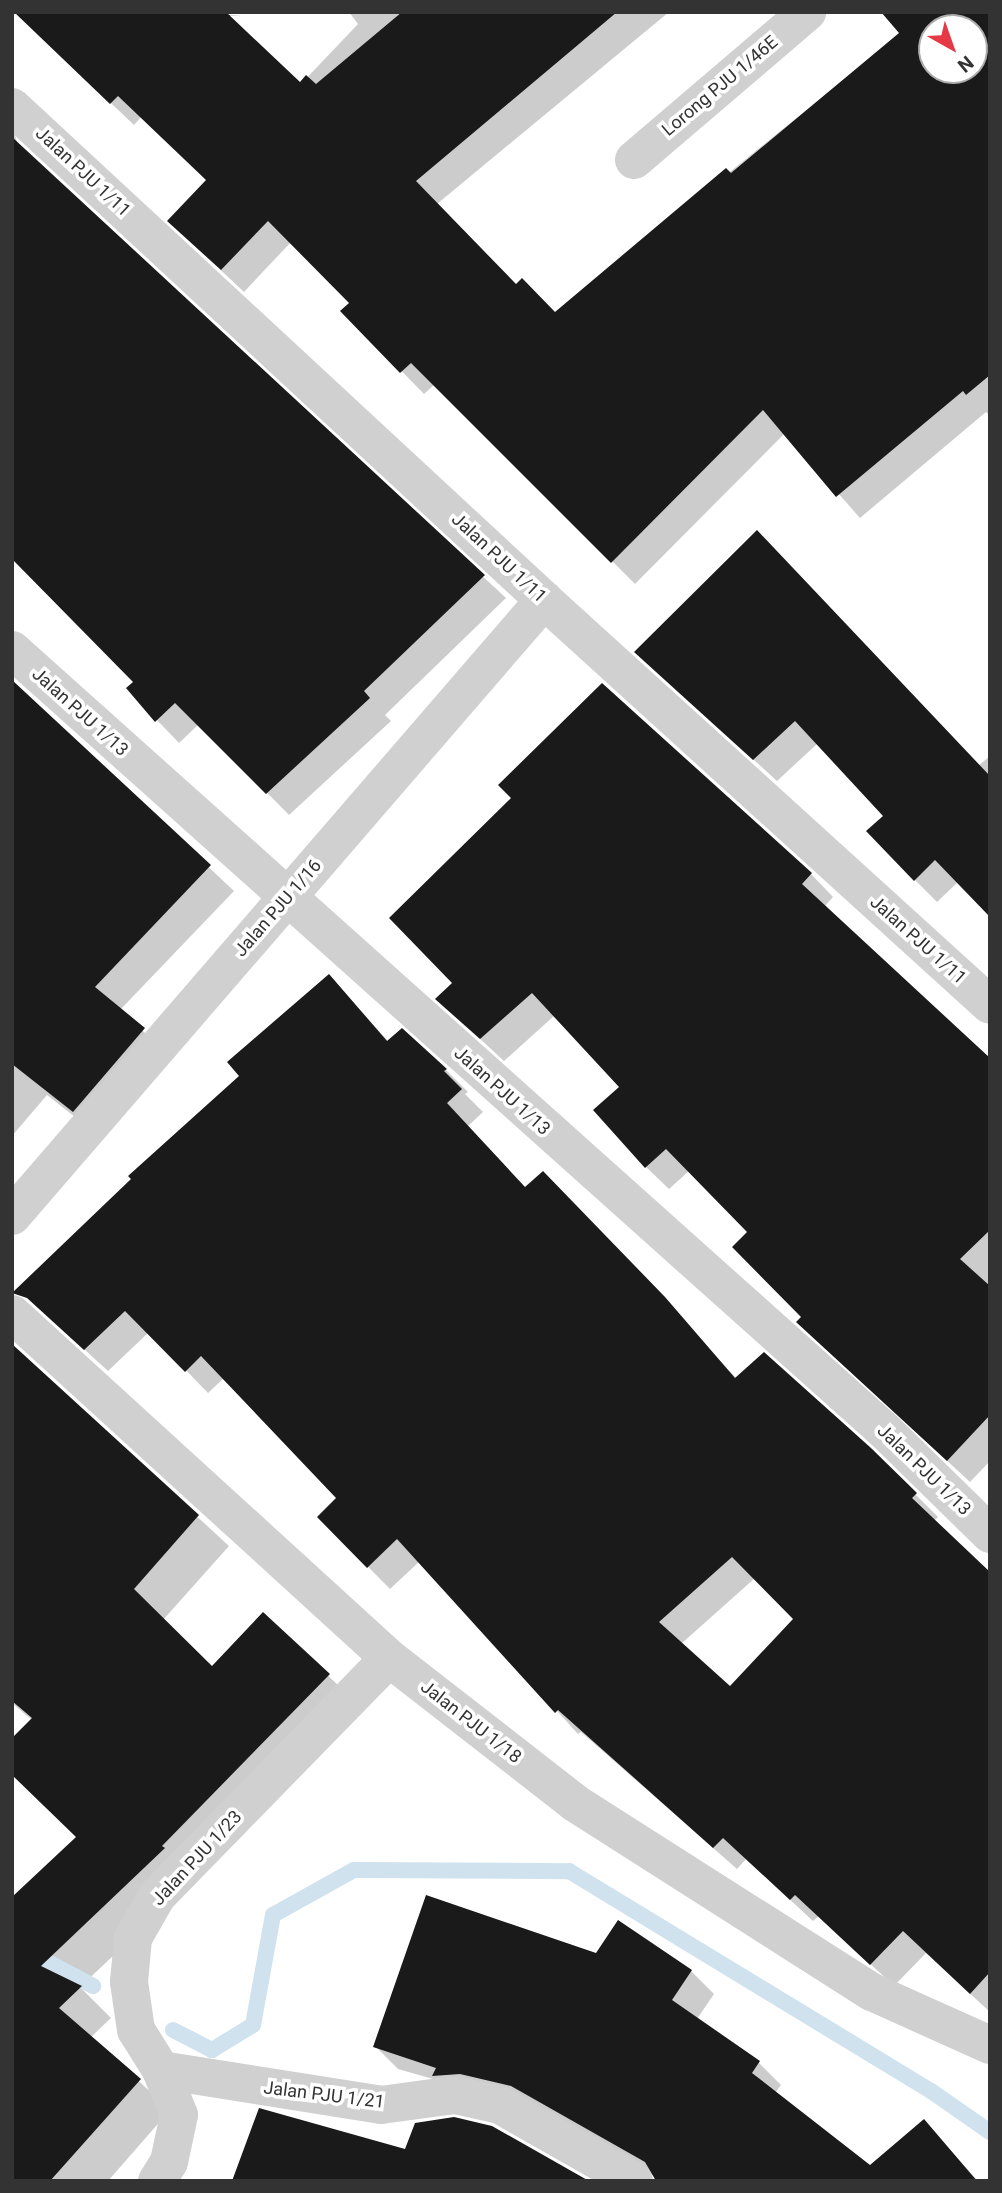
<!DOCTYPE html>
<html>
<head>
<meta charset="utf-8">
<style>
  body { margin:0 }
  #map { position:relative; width:1002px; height:2193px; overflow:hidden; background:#fff; font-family:Roboto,sans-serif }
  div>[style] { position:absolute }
  .shadow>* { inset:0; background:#0003 }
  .stream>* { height:16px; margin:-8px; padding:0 8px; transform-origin:8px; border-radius:8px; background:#cfe2ee }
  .building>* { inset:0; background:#1a1a1a }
  .street>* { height:38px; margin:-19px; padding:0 19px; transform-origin:19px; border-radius:19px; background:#d0d0d0 }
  span { translate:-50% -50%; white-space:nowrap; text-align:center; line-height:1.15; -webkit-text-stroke:7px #fff; paint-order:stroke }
  .street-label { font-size:18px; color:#333 }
  .frame { position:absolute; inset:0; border:14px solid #333; pointer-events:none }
  .north { position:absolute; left:918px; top:14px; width:70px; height:70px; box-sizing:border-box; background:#fff; border:2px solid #adadad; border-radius:50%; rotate:140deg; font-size:19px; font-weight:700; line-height:28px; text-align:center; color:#333 }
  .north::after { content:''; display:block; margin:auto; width:24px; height:32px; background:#e63946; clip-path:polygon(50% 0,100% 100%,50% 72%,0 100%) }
</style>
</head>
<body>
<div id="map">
  <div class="shadow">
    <i style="clip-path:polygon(evenodd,15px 12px,300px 85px,358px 24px,349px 12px,669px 12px,437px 204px,516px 286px,555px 314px,901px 33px,990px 12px,990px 416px,986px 412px,860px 518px,785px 433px,635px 584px,435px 384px,424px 394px,343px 311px,351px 303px,291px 242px,244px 292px,192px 243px,208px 181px,141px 117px,134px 125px,15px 12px,932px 28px,974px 28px,974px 70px,932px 70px,932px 28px)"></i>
    <i style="clip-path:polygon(12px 126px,18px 145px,506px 598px,385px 715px,391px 721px,289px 815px,199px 724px,179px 743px,157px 720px,135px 682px,12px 556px)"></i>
    <i style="clip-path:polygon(636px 652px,978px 766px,990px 756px,990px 915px,958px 882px,937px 902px,915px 880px,885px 816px,818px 743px,777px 781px)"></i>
    <i style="clip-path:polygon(12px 682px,234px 891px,120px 1010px,168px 1054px,98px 1135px,47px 1095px,12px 1136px)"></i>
    <i style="clip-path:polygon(602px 685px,811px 874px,833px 897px,824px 907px,990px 1061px,990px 1461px,970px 1482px,821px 1344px,749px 1232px,689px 1171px,669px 1189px,646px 1167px,622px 1087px,555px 1015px,504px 1061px,437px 999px,455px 983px,513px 798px)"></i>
    <i style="clip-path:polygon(evenodd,329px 976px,389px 1042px,446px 1070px,468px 1092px,465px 1094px,483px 1112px,468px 1126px,526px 1189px,565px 1195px,737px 1379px,870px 1449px,938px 1517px,934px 1521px,990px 1574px,990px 2012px,926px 1953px,894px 1986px,819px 1916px,813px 1921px,746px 1859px,737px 1869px,581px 1732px,578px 1734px,420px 1561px,390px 1589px,319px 1517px,339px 1498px,224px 1378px,208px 1393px,149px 1332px,108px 1371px,62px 1329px,242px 1076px,329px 976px,755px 1578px,795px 1619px,730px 1688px,681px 1644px,755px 1578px)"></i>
    <i style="clip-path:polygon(12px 1346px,229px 1546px,163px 1620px,212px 1669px,263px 1614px,360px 1706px,194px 1880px,80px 1987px,111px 2018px,91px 2037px,170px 2110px,108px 2181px,12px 2181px,12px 1900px,78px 1837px,32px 1720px,12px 1703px)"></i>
    <i style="clip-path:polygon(597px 1955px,691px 1971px,714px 1994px,697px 2019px,759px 2063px,781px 2085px,775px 2093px,870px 2168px,924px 2121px,978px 2181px,655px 2181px,655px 2176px,535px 2108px,398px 2069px,375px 2046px)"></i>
  </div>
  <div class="stream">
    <i style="left:27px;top:1951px;width:75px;rotate:27.9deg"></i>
    <i style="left:173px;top:2030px;width:44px;rotate:27.1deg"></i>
    <i style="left:212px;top:2050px;width:48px;rotate:-31.4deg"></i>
    <i style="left:253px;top:2025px;width:112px;rotate:-79.7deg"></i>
    <i style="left:273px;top:1915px;width:93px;rotate:-29.1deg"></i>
    <i style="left:354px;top:1870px;width:215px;rotate:0.3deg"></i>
    <i style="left:569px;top:1871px;width:424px;rotate:31.3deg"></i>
    <i style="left:931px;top:2091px;width:72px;rotate:34.8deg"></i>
  </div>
  <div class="building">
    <i style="clip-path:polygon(evenodd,14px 12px,226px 12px,300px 82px,306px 75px,316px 84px,402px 12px,617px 12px,416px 181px,516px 284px,522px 278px,555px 312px,726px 168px,731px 173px,899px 33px,881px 12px,990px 12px,990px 375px,966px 395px,963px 391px,836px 497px,763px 410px,611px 563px,411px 363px,400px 373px,340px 311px,349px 303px,268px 221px,221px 270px,167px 221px,206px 180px,118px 96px,110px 104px,14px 12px,932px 28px,974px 28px,974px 70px,932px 70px,932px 28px)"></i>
    <i style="clip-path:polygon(12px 137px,485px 575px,364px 691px,370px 698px,266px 794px,175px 703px,155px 722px,126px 688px,133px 682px,12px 559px)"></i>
    <i style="clip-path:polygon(757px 530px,990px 776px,990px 917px,935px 860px,914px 881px,866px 831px,883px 816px,795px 721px,753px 760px,634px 652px)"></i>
    <i style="clip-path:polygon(12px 680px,211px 865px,95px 987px,145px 1028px,73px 1112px,12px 1064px)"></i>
    <i style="clip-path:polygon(602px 683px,812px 873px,802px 884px,990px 1058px,990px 1230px,960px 1259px,990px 1286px,990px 1415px,947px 1461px,796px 1322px,801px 1317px,732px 1247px,747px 1232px,666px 1149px,645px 1168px,593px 1110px,619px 1087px,532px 993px,480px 1039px,435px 999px,452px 983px,389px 918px,511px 798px,498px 785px)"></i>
    <i style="clip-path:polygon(evenodd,329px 974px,387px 1041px,402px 1028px,447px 1069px,444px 1071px,462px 1089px,447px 1103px,525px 1187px,543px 1171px,665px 1297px,735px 1378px,764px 1352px,871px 1448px,917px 1493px,912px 1498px,990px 1572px,990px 1972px,970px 1994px,903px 1931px,870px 1965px,795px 1895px,790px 1900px,723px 1838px,713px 1848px,558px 1710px,555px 1713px,397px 1539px,367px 1568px,317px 1517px,336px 1498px,201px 1356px,185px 1372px,125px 1311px,84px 1350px,27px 1298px,12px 1293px,131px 1179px,128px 1176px,239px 1076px,227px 1062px,329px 974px,732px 1557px,793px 1619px,730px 1686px,659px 1622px,732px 1557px)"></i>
    <i style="clip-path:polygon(12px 1344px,199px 1515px,134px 1589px,212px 1666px,263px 1612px,330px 1674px,162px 1846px,165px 1848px,41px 1966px,82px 1986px,59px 2008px,141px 2079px,50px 2181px,12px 2181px,12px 1897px,76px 1837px,12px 1775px,12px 1738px,32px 1718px,12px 1701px)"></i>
    <i style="clip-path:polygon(426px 1895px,596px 1953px,618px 1920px,692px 1970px,672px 2000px,760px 2061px,752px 2073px,870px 2165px,924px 2119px,977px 2181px,656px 2181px,645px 2162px,511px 2086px,460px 2074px,432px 2076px,436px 2068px,373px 2047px)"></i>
    <i style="clip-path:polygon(259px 2108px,405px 2149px,415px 2123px,454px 2117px,492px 2126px,589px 2181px,232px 2181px)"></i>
  </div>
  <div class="street">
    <i style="left:12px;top:107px;width:725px;rotate:42.82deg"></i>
    <i style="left:544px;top:600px;width:602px;rotate:42.24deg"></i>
    <i style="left:634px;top:160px;width:228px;rotate:-40.5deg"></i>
    <i style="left:12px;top:650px;width:1173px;rotate:41.82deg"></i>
    <i style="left:886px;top:1432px;width:146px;rotate:44.4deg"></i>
    <i style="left:12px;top:1216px;width:814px;rotate:-49.18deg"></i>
    <i style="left:12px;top:1314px;width:510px;rotate:42.38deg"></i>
    <i style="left:389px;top:1658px;width:236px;rotate:37.9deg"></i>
    <i style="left:575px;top:1803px;width:352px;rotate:32.5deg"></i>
    <i style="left:872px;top:1992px;width:129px;rotate:24.2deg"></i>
    <i style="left:161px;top:2070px;width:223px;rotate:9deg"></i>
    <i style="left:381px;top:2105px;width:75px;rotate:-7.7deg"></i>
    <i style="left:455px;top:2095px;width:46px;rotate:12.5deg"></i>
    <i style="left:500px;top:2105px;width:154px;rotate:29.6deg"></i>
    <i style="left:157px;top:2181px;width:22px;rotate:-58deg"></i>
    <i style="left:169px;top:2162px;width:48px;rotate:-78deg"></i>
    <i style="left:179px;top:2115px;width:48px;rotate:-111.8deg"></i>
    <i style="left:161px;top:2070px;width:47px;rotate:-122deg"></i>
    <i style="left:136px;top:2030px;width:49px;rotate:-98.3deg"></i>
    <i style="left:129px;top:1982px;width:44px;rotate:-84.8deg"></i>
    <i style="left:133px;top:1938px;width:48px;rotate:-60.3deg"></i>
    <i style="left:157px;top:1896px;width:332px;rotate:-45.7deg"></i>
  </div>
  <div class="street-label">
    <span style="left:720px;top:86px;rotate:-40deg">Lorong PJU 1/46E</span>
    <span style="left:83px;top:172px;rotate:43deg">Jalan PJU 1/11</span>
    <span style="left:499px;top:558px;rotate:43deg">Jalan PJU 1/11</span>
    <span style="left:80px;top:712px;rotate:42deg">Jalan PJU 1/13</span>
    <span style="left:278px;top:908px;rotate:-49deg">Jalan PJU 1/16</span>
    <span style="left:918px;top:940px;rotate:42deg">Jalan PJU 1/11</span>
    <span style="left:502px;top:1091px;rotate:42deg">Jalan PJU 1/13</span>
    <span style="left:924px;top:1470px;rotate:44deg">Jalan PJU 1/13</span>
    <span style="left:471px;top:1722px;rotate:38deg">Jalan PJU 1/18</span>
    <span style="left:197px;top:1858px;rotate:-47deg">Jalan PJU 1/23</span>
    <span style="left:324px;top:2095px;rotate:7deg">Jalan PJU 1/21</span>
  </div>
  <div class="frame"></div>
  <div class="north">N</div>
</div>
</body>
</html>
